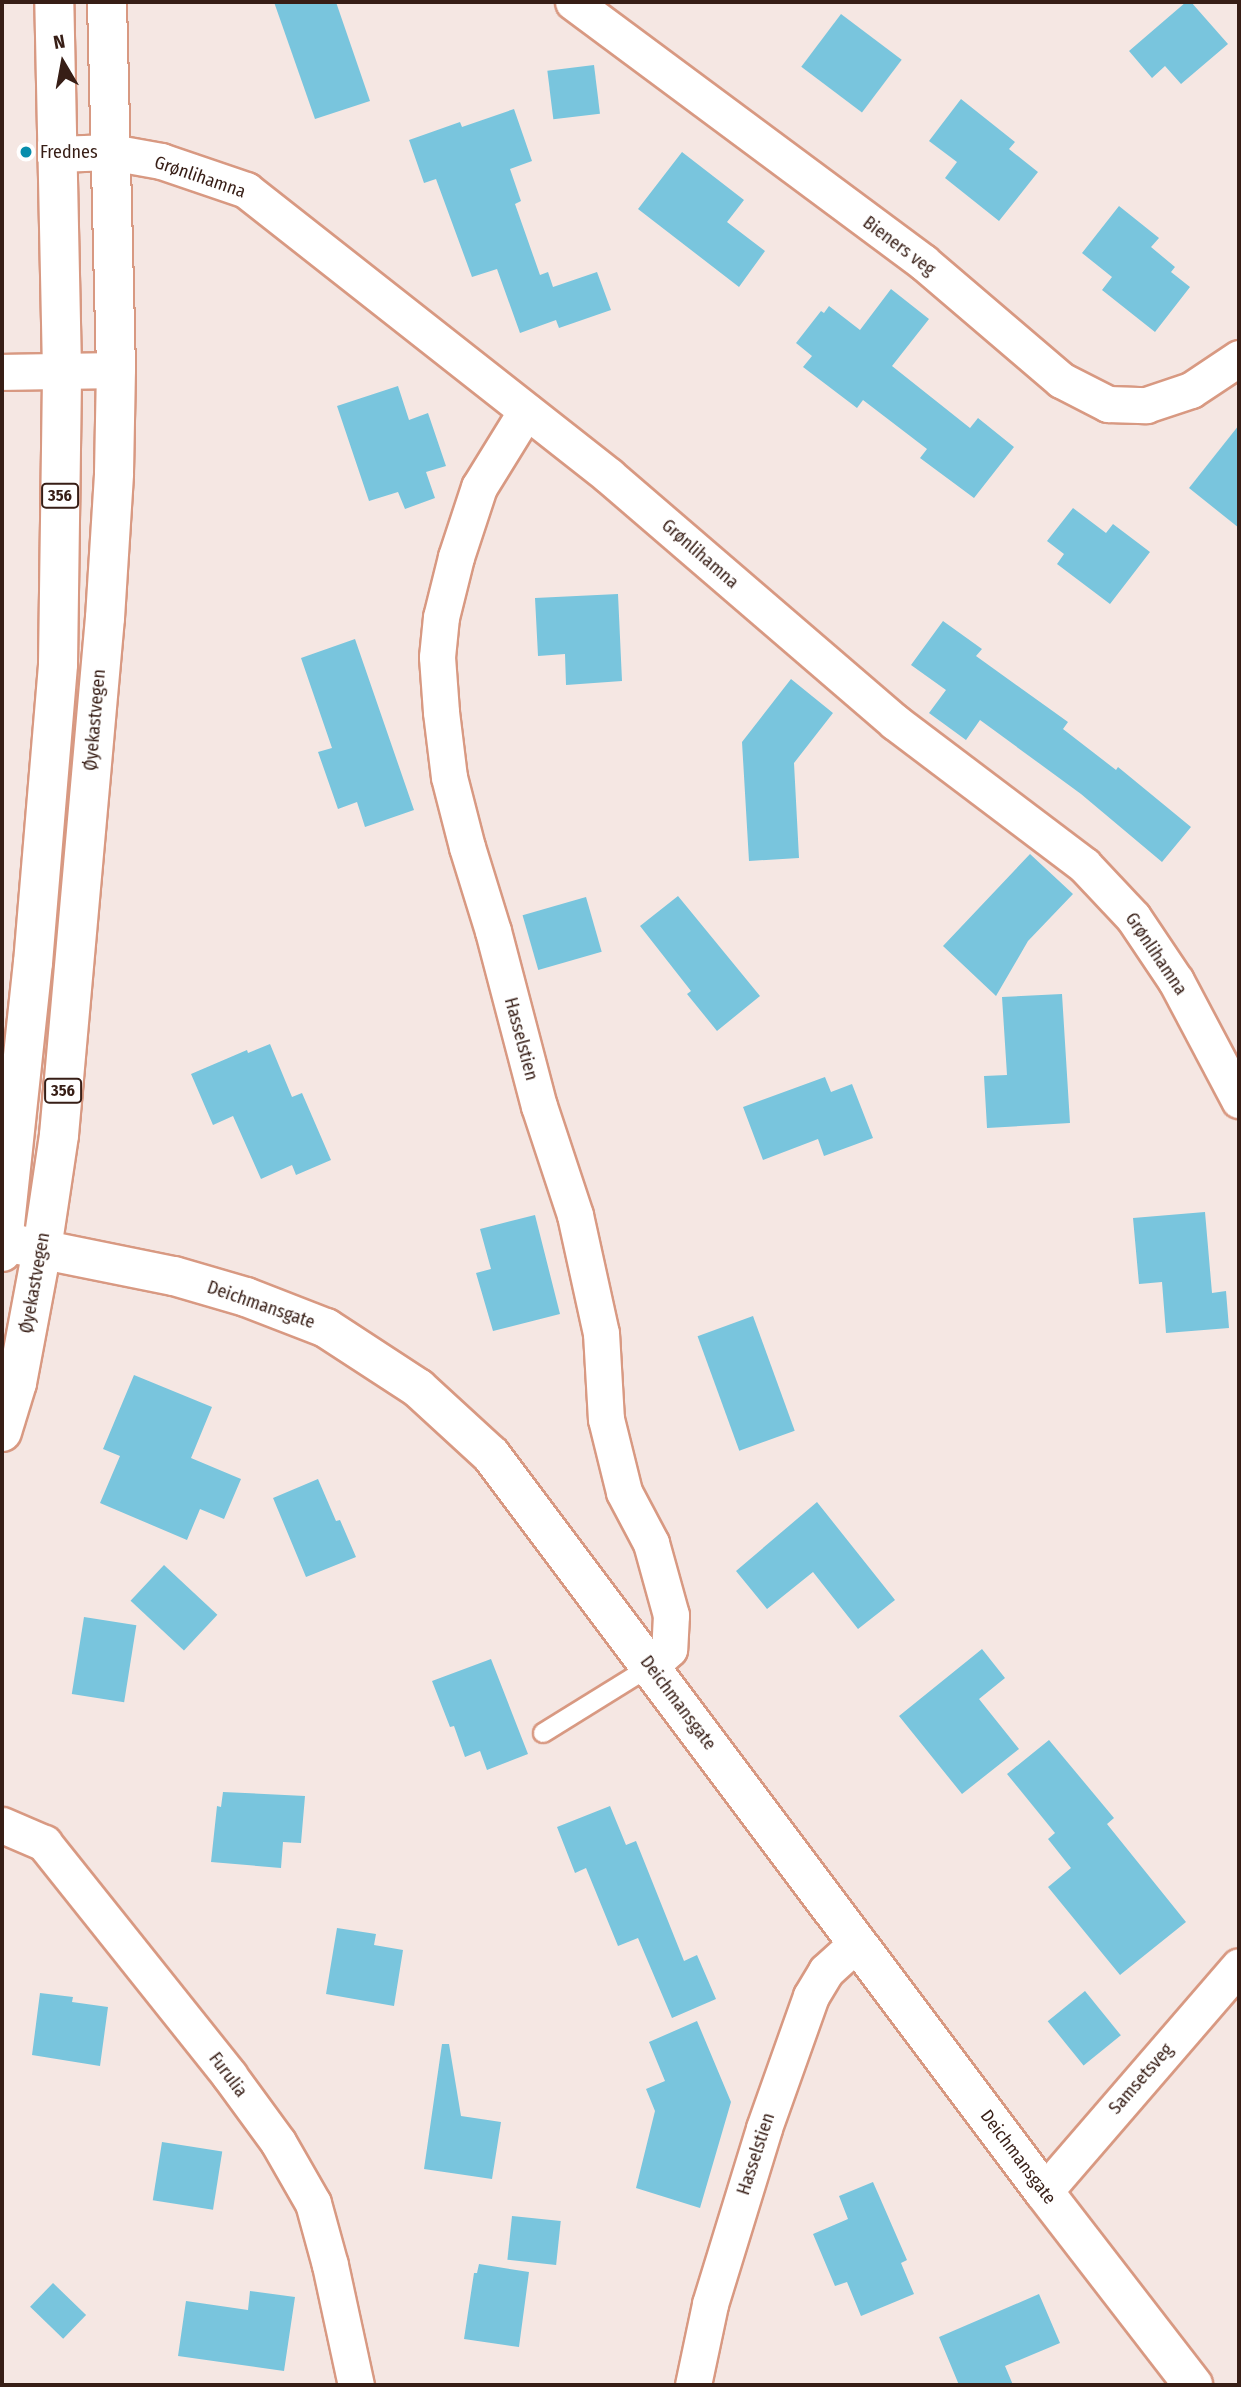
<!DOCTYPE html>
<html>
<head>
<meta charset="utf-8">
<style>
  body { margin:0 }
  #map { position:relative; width:1241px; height:2387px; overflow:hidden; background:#f5e7e3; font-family:"Fira Sans Condensed",sans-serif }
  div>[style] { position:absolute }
  .building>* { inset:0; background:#79c5dd; transform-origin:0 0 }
  .roads { filter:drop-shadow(2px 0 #d89982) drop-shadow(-2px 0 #d89982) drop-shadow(0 2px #d89982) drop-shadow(0 -2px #d89982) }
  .service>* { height:18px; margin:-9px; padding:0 9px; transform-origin:9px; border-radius:9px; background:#fff }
  .minor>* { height:35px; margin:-17.5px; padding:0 17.5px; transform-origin:17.5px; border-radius:17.5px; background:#fff }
  .tertiary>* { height:38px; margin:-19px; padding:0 19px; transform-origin:19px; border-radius:19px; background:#fff }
  .primary>* { height:38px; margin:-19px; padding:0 19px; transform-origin:19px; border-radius:19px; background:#fff }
  .dots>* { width:19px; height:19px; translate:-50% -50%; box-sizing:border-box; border:4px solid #fff; border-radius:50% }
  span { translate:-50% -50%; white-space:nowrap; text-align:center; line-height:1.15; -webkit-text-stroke:7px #fff; paint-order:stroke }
  .shield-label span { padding:2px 5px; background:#fff; border:2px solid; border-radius:5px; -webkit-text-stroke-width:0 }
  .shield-label { font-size:16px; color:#371e16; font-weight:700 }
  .poi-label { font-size:18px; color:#371e16 }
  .left { translate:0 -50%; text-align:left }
  .street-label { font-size:18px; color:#371e16 }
  .frame { position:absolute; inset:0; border:4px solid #371e16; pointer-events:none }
  .north { position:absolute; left:28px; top:28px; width:70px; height:70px; -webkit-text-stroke:5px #fff; paint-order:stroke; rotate:350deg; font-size:19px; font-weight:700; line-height:28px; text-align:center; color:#371e16 }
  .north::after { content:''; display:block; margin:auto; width:24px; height:32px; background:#371e16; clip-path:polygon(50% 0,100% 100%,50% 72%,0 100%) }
</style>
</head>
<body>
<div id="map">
  <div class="building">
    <i style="clip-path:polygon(274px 2px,336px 2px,370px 101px,315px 119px)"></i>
    <i style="clip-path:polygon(1186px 2px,1191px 2px,1228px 44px,1181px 84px,1165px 66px,1152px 78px,1129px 51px)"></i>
    <i style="left:841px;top:14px;width:76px;height:66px;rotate:37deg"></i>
    <i style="left:594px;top:65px;width:49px;height:47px;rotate:83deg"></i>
    <i style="clip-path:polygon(961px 99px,1015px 142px,1009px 149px,1038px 172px,999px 221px,945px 178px,957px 162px,929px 141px)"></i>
    <i style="clip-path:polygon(514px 109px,532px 161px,510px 169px,521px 201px,515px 204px,540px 275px,548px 272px,553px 287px,597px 272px,611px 310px,559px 328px,556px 320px,520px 333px,497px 269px,472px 277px,436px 179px,424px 183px,409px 140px,460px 122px,462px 127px)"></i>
    <i style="clip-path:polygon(682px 152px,744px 200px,727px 222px,765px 251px,739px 287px,638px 209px)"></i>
    <i style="clip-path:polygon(1119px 206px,1159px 238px,1151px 247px,1175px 267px,1171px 272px,1190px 287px,1155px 332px,1102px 290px,1112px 277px,1082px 253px)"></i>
    <i style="clip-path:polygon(891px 289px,929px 319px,892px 366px,970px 428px,978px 418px,1014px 447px,974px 498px,920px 458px,927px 449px,863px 400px,857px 408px,803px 367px,812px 356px,796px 343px,821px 311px,824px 313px,829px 306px,860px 330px)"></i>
    <i style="clip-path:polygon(398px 386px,409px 420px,428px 413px,446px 466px,426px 472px,435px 498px,405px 509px,398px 492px,369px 501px,337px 406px)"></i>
    <i style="clip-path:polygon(1239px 425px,1239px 528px,1189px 488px)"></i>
    <i style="clip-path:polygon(1073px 508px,1106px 533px,1113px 524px,1150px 552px,1110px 604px,1057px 564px,1064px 554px,1047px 541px)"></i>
    <i style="clip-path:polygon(618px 594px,622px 681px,566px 685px,565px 654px,538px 656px,535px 598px)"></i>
    <i style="clip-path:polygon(943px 621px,982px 649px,976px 656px,1068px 722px,1063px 729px,1116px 770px,1118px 767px,1191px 827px,1162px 862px,1081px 794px,980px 720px,966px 740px,929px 713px,946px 690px,911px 665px)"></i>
    <i style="clip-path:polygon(355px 639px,414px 810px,365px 827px,357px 802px,338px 809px,318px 752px,332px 748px,301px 658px)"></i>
    <i style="clip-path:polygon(791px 679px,833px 713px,794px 763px,799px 858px,749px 861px,742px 742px)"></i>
    <i style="clip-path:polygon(1030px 854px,1073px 894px,1028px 941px,996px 996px,943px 946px)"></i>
    <i style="clip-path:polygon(678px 896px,760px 996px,717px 1031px,687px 994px,691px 991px,640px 926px)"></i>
    <i style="left:586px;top:897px;width:57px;height:66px;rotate:74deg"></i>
    <i style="clip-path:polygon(1062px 994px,1070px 1123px,987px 1128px,984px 1076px,1007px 1075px,1002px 997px)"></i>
    <i style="clip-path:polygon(270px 1044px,292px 1097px,302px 1093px,331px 1160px,296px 1175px,292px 1165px,261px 1179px,233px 1116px,213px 1125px,191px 1074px,247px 1050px,248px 1053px)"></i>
    <i style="clip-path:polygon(825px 1077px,831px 1092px,852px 1084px,873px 1138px,824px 1156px,818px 1139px,763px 1160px,743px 1107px)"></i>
    <i style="clip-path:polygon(1205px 1212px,1212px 1293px,1226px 1291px,1229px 1328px,1166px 1333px,1162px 1282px,1139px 1284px,1133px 1218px)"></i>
    <i style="clip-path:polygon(535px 1215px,560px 1314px,493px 1331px,476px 1273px,491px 1269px,480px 1229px)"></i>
    <i style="left:753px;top:1316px;width:122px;height:59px;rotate:70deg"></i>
    <i style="clip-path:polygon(134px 1375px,212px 1407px,191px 1458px,241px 1479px,224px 1519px,200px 1509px,187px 1540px,100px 1503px,120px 1456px,103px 1449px)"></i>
    <i style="clip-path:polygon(318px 1479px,336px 1521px,340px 1520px,356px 1557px,306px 1577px,273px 1498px)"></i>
    <i style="clip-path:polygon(817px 1502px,895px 1600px,858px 1629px,813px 1572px,767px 1609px,736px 1571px)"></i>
    <i style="left:164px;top:1565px;width:73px;height:49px;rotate:43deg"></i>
    <i style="left:84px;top:1617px;width:53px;height:78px;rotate:9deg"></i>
    <i style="clip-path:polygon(982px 1649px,1005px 1678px,979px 1699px,1019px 1749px,962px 1794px,899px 1716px)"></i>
    <i style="clip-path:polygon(491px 1659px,528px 1754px,487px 1770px,480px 1751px,465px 1757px,454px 1726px,450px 1727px,432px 1681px)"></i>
    <i style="clip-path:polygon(1049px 1740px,1114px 1818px,1107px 1824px,1186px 1922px,1120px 1975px,1048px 1887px,1071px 1868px,1048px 1839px,1055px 1833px,1007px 1774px)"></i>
    <i style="clip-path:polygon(223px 1792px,305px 1796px,301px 1843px,283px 1842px,281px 1868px,211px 1862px,217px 1806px,221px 1807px)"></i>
    <i style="clip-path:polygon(610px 1806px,626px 1845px,636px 1841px,684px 1961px,697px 1955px,716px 1999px,672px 2018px,638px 1938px,618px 1946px,586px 1868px,575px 1873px,557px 1827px)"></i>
    <i style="clip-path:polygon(337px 1928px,376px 1934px,374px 1945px,403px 1950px,394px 2006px,326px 1994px)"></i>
    <i style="left:1085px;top:1991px;width:57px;height:48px;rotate:51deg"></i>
    <i style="clip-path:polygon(40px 1993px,73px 1997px,72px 2002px,108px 2007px,100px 2066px,32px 2055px)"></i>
    <i style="clip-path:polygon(697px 2021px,731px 2102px,700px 2208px,636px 2188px,655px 2111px,646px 2089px,665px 2081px,649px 2042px)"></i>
    <i style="clip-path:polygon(442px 2044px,449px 2044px,461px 2116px,501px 2122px,492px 2179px,424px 2169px)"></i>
    <i style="left:162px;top:2142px;width:61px;height:59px;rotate:9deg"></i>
    <i style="clip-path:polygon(873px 2182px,907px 2260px,901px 2263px,914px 2294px,861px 2316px,847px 2282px,835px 2286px,813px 2234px,848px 2219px,839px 2196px)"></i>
    <i style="left:512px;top:2216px;width:49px;height:44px;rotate:6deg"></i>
    <i style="clip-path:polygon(479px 2264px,529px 2272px,519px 2347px,464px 2339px,474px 2273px,477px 2273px)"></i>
    <i style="left:53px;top:2283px;width:46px;height:33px;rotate:44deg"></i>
    <i style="clip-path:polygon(250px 2291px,295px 2297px,284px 2371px,178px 2356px,186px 2301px,248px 2310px)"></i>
    <i style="clip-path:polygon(1039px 2294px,1060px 2343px,1005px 2366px,1013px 2385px,959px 2385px,939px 2337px)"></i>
  </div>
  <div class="roads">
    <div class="service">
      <i style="left:543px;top:1733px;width:127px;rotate:-31.8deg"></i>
    </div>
    <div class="minor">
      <i style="left:573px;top:2px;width:436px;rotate:36.6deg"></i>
      <i style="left:923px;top:262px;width:182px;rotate:40.5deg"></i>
      <i style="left:1061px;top:380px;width:53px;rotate:27.1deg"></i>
      <i style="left:1108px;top:404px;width:38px;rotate:2deg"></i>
      <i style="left:1146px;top:405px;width:47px;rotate:-18.4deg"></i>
      <i style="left:1191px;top:390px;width:58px;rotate:-33.7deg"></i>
      <i style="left:57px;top:154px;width:54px;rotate:-2.1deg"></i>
      <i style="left:111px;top:152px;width:51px;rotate:10.2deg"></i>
      <i style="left:161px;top:161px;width:90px;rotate:18.8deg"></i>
      <i style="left:246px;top:190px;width:462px;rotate:38.2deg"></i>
      <i style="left:609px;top:476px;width:377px;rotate:40.7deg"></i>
      <i style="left:895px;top:722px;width:237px;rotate:37.1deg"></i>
      <i style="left:1084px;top:865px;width:71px;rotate:46.7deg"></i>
      <i style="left:1133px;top:917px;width:77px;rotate:56.1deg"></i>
      <i style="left:1176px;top:981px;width:135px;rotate:62.1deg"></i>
      <i style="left:2px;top:372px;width:114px;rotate:-1deg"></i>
      <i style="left:526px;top:411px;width:89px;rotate:121.7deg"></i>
      <i style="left:479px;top:487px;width:74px;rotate:108.2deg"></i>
      <i style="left:456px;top:557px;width:62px;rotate:104deg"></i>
      <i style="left:441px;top:617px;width:40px;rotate:95.7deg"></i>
      <i style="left:437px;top:657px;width:55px;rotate:85.8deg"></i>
      <i style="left:441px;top:712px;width:65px;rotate:83deg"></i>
      <i style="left:449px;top:777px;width:72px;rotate:75.6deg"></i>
      <i style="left:467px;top:847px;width:88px;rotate:72.8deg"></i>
      <i style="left:493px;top:931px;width:181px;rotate:75.3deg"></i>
      <i style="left:539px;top:1106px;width:115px;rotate:71.7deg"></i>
      <i style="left:575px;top:1215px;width:121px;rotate:77.6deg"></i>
      <i style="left:601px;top:1333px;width:86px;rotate:86.7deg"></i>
      <i style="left:606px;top:1419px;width:75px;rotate:76.1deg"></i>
      <i style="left:624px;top:1492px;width:58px;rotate:62.1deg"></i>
      <i style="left:651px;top:1543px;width:75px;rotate:74.5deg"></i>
      <i style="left:671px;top:1615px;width:34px;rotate:93deg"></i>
      <i style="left:669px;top:1649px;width:25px;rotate:137deg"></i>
      <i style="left:2px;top:1825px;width:46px;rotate:23.2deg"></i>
      <i style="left:44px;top:1843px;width:297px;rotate:51.4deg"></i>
      <i style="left:229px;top:2075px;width:83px;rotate:53.8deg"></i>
      <i style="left:278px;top:2142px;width:70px;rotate:60.2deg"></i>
      <i style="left:313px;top:2203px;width:64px;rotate:74.7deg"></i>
      <i style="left:330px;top:2265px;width:123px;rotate:77.8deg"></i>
      <i style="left:1044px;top:2192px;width:298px;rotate:-49.2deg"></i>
      <i style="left:693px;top:2385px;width:83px;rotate:-78.1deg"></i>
      <i style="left:710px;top:2304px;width:184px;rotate:-72.9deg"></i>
      <i style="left:764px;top:2128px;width:140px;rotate:-70.4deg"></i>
      <i style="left:811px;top:1996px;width:29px;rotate:-59deg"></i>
      <i style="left:826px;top:1971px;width:43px;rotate:-42.2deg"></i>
    </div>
    <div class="tertiary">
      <i style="left:10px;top:1243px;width:167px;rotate:11.4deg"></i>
      <i style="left:174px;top:1276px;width:75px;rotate:16.3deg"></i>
      <i style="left:246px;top:1297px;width:86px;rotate:21.2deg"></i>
      <i style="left:326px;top:1328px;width:110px;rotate:33.1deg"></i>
      <i style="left:418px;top:1388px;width:99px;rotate:42.5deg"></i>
      <i style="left:491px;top:1455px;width:921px;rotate:53.12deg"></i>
      <i style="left:1044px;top:2192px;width:244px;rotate:52.3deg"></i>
    </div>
    <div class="primary">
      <i style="left:2px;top:1252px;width:291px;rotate:-83.9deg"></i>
      <i style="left:33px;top:963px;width:300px;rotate:-85.2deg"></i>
      <i style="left:58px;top:664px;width:294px;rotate:-89.2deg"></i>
      <i style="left:62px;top:370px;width:368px;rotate:-91.2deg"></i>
      <i style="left:2px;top:1432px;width:51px;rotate:-73deg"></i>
      <i style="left:17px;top:1383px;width:136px;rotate:-79.4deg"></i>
      <i style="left:42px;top:1249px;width:115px;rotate:-81.5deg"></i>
      <i style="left:59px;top:1135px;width:519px;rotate:-84.92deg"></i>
      <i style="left:105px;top:618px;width:145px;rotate:-86.4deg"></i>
      <i style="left:114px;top:473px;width:103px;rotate:-88.9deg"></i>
      <i style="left:116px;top:370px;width:368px;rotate:-91.4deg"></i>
    </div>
  </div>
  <div class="dots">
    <i style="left:26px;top:152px;background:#078dac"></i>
  </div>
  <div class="shield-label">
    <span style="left:60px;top:496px">356</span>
    <span style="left:63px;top:1091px">356</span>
  </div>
  <div class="poi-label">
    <span class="left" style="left:40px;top:152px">Frednes</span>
  </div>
  <div class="street-label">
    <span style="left:200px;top:177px;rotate:19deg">Grønlihamna</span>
    <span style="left:899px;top:246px;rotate:37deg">Bieners veg</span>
    <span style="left:700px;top:554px;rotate:41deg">Grønlihamna</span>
    <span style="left:95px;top:720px;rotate:-85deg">Øyekastvegen</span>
    <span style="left:1156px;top:954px;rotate:56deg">Grønlihamna</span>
    <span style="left:521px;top:1039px;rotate:75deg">Hasselstien</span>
    <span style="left:35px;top:1283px;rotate:-80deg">Øyekastvegen</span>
    <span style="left:261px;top:1305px;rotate:19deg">Deichmansgate</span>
    <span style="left:678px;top:1703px;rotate:53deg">Deichmansgate</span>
    <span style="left:228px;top:2075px;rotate:53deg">Furulia</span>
    <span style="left:1141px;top:2079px;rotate:-49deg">Samsetsveg</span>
    <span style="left:756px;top:2154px;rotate:-72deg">Hasselstien</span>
    <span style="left:1018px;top:2157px;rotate:53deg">Deichmansgate</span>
  </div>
  <div class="frame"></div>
  <div class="north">N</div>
</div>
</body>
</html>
